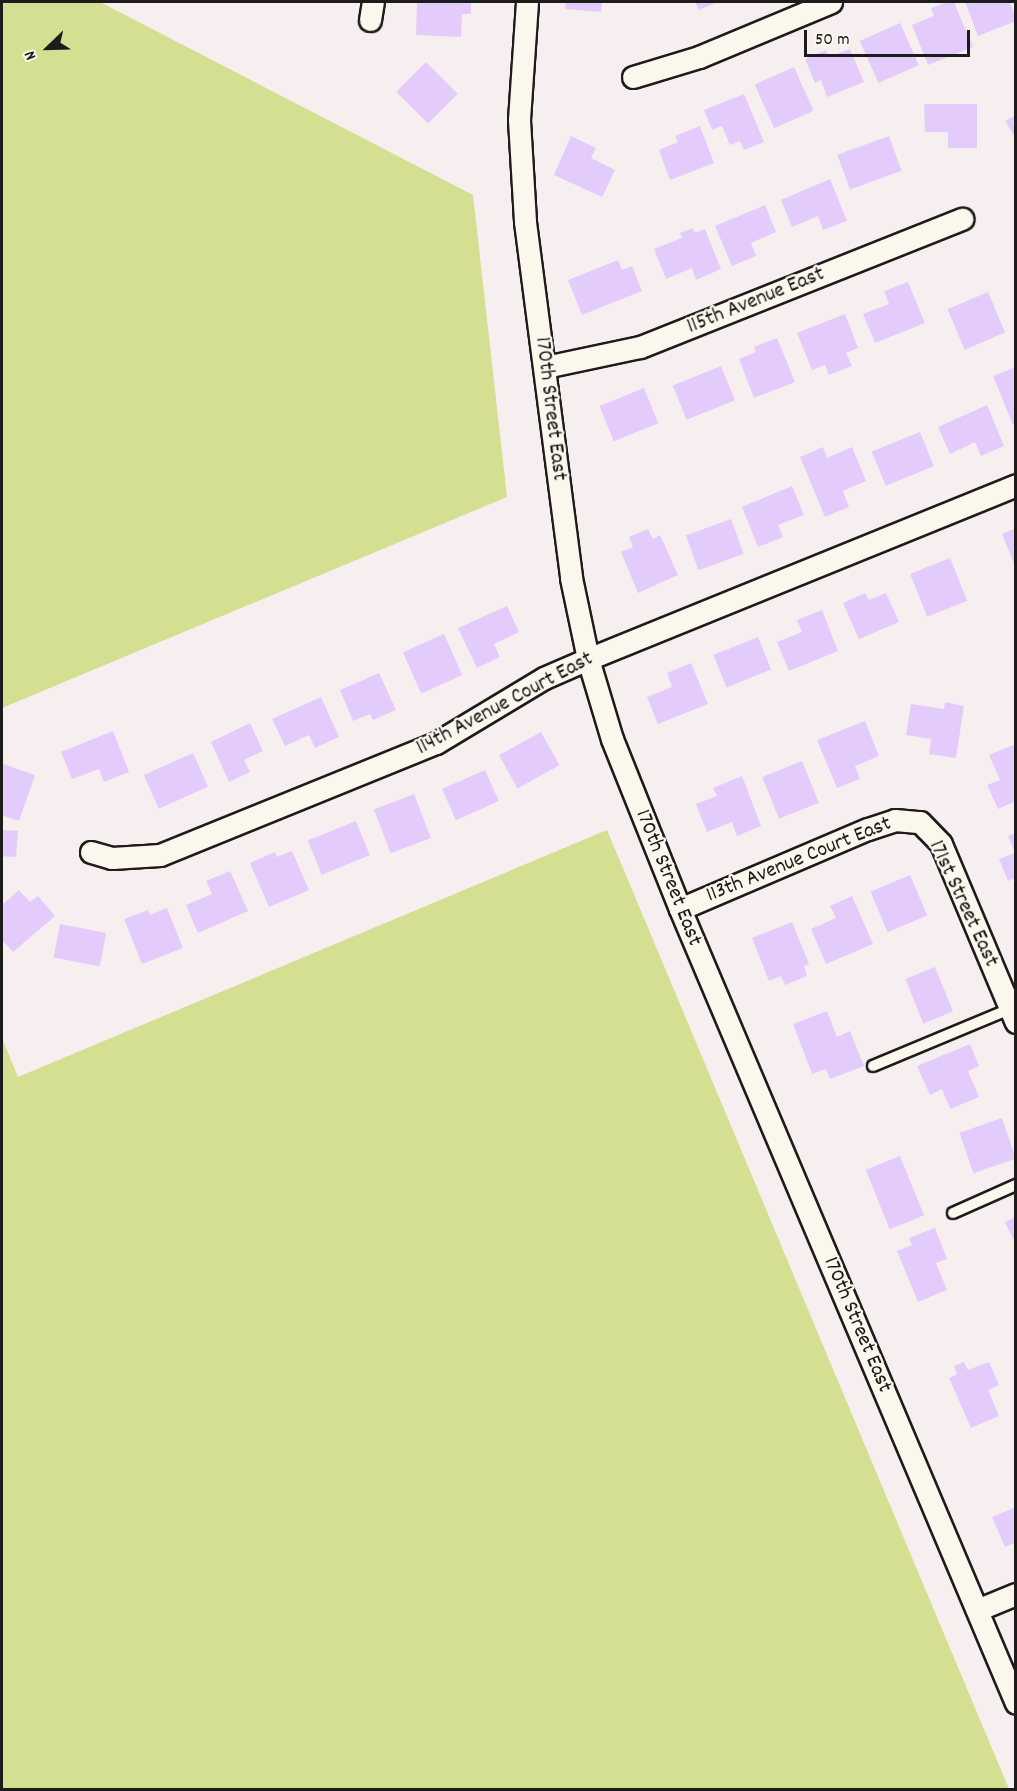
<!DOCTYPE html>
<html>
<head>
<meta charset="utf-8">
<style>
  body { margin:0 }
  #map { position:relative; width:1017px; height:1791px; overflow:hidden; background:#f6eeef; font-family:Dekko,sans-serif }
  div>[style] { position:absolute }
  .green>* { inset:0; background:#d4df92 }
  .building>* { inset:0; background:#e3ccfc; transform-origin:0 0 }
  .roads { filter:drop-shadow(2px 0 #1c1c1c) drop-shadow(-2px 0 #1c1c1c) drop-shadow(0 2px #1c1c1c) drop-shadow(0 -2px #1c1c1c) }
  .service>* { height:10px; margin:-5px; padding:0 5px; transform-origin:5px; border-radius:5px; background:#fbf7ec }
  .minor>* { height:21px; margin:-10.5px; padding:0 10.5px; transform-origin:10.5px; border-radius:10.5px; background:#fbf7ec }
  span { translate:-50% -50%; white-space:nowrap; text-align:center; line-height:1.15; -webkit-text-stroke:4.5px #fbf7ec; paint-order:stroke }
  .street-label { font-size:22px; color:#1c1c1c }
  .frame { position:absolute; inset:0; border:3px solid #1c1c1c; pointer-events:none }
  .north { position:absolute; left:18px; top:18px; width:60px; height:60px; -webkit-text-stroke:4px #fbf7ec; paint-order:stroke; rotate:247deg; font-size:16px; font-weight:700; line-height:24px; text-align:center; color:#1c1c1c }
  .north::after { content:''; display:block; margin:auto; width:21px; height:27px; background:#1c1c1c; clip-path:polygon(50% 0,100% 100%,50% 72%,0 100%) }
  .scale { position:absolute; left:804px; top:30px; width:166px; height:27px; box-sizing:border-box; border:3px solid #1c1c1c; border-top:0; padding-left:8px; font-size:18px; line-height:21px; white-space:nowrap; color:#1c1c1c; -webkit-text-stroke:4px #fbf7ec; paint-order:stroke }
</style>
</head>
<body>
<div id="map">
  <div class="green">
    <i style="clip-path:polygon(2px 2px,100px 2px,473px 195px,507px 497px,2px 708px)"></i>
    <i style="clip-path:polygon(607px 830px,1009px 1789px,2px 1789px,2px 1038px,18px 1077px)"></i>
  </div>
  <div class="building">
    <i style="clip-path:polygon(417px 2px,471px 2px,471px 14px,462px 14px,461px 37px,416px 35px)"></i>
    <i style="clip-path:polygon(566px 2px,602px 2px,601px 12px,565px 9px)"></i>
    <i style="clip-path:polygon(695px 2px,718px 2px,699px 10px)"></i>
    <i style="clip-path:polygon(947px 2px,954px 2px,973px 47px,928px 65px,912px 25px,934px 16px,931px 8px)"></i>
    <i style="clip-path:polygon(965px 2px,1010px 2px,1016px 21px,978px 36px)"></i>
    <i style="left:900px;top:23px;width:46px;height:44px;rotate:66deg"></i>
    <i style="clip-path:polygon(850px 49px,864px 82px,827px 97px,821px 80px,815px 83px,805px 59px,826px 50px,829px 57px)"></i>
    <i style="left:426px;top:62px;width:45px;height:42px;rotate:45deg"></i>
    <i style="left:794px;top:67px;width:48px;height:43px;rotate:66deg"></i>
    <i style="clip-path:polygon(744px 94px,764px 142px,744px 150px,740px 141px,730px 145px,722px 126px,712px 130px,704px 110px)"></i>
    <i style="clip-path:polygon(924px 104px,977px 104px,977px 148px,948px 148px,948px 132px,925px 132px)"></i>
    <i style="clip-path:polygon(1016px 115px,1016px 139px,1005px 121px)"></i>
    <i style="clip-path:polygon(700px 126px,714px 163px,670px 180px,659px 150px,678px 142px,675px 136px)"></i>
    <i style="clip-path:polygon(571px 136px,596px 148px,591px 158px,615px 170px,602px 197px,554px 175px)"></i>
    <i style="left:889px;top:136px;width:37px;height:55px;rotate:70deg"></i>
    <i style="clip-path:polygon(830px 179px,847px 221px,823px 230px,818px 216px,792px 227px,781px 200px)"></i>
    <i style="clip-path:polygon(765px 205px,776px 232px,751px 243px,756px 256px,732px 266px,715px 226px)"></i>
    <i style="clip-path:polygon(693px 228px,695px 233px,705px 229px,721px 269px,696px 280px,692px 268px,666px 279px,654px 249px,682px 238px,680px 233px)"></i>
    <i style="clip-path:polygon(618px 260px,622px 270px,632px 266px,642px 291px,582px 315px,568px 280px)"></i>
    <i style="clip-path:polygon(908px 282px,925px 323px,875px 343px,863px 314px,889px 304px,884px 291px)"></i>
    <i style="left:988px;top:292px;width:44px;height:44px;rotate:67deg"></i>
    <i style="clip-path:polygon(845px 314px,858px 348px,846px 353px,852px 366px,829px 375px,825px 365px,812px 370px,797px 333px)"></i>
    <i style="clip-path:polygon(777px 338px,795px 382px,754px 398px,739px 359px,756px 352px,754px 347px)"></i>
    <i style="left:721px;top:366px;width:37px;height:52px;rotate:68deg"></i>
    <i style="clip-path:polygon(1016px 367px,1016px 424px,1013px 425px,993px 376px)"></i>
    <i style="left:644px;top:388px;width:38px;height:48px;rotate:68deg"></i>
    <i style="clip-path:polygon(987px 405px,1004px 446px,981px 456px,975px 442px,950px 454px,938px 427px)"></i>
    <i style="left:920px;top:432px;width:37px;height:52px;rotate:68deg"></i>
    <i style="clip-path:polygon(823px 447px,827px 458px,852px 447px,866px 481px,843px 491px,849px 507px,825px 517px,800px 457px)"></i>
    <i style="clip-path:polygon(792px 486px,804px 515px,778px 525px,783px 537px,758px 547px,742px 507px)"></i>
    <i style="left:731px;top:519px;width:37px;height:48px;rotate:70deg"></i>
    <i style="clip-path:polygon(1016px 528px,1016px 566px,1015px 566px,1002px 534px)"></i>
    <i style="clip-path:polygon(648px 529px,653px 539px,660px 535px,678px 575px,638px 593px,621px 552px,633px 547px,629px 537px)"></i>
    <i style="left:950px;top:558px;width:46px;height:43px;rotate:68deg"></i>
    <i style="clip-path:polygon(865px 593px,869px 600px,886px 593px,899px 622px,859px 639px,843px 603px)"></i>
    <i style="clip-path:polygon(507px 606px,519px 632px,494px 644px,500px 657px,477px 668px,458px 628px)"></i>
    <i style="clip-path:polygon(822px 610px,838px 651px,789px 671px,777px 642px,802px 632px,797px 620px)"></i>
    <i style="left:444px;top:634px;width:45px;height:45px;rotate:66deg"></i>
    <i style="left:758px;top:637px;width:35px;height:48px;rotate:68deg"></i>
    <i style="clip-path:polygon(691px 663px,708px 704px,658px 724px,647px 697px,672px 687px,667px 673px)"></i>
    <i style="clip-path:polygon(379px 673px,396px 710px,373px 720px,370px 714px,353px 721px,340px 690px)"></i>
    <i style="clip-path:polygon(321px 697px,339px 737px,315px 748px,309px 735px,285px 746px,272px 719px)"></i>
    <i style="clip-path:polygon(945px 702px,964px 706px,956px 758px,929px 754px,931px 739px,906px 735px,911px 704px,944px 709px)"></i>
    <i style="clip-path:polygon(865px 721px,879px 756px,855px 766px,860px 779px,837px 788px,817px 740px)"></i>
    <i style="clip-path:polygon(250px 723px,263px 751px,244px 760px,250px 772px,229px 782px,211px 742px)"></i>
    <i style="clip-path:polygon(113px 731px,129px 772px,104px 782px,99px 769px,72px 779px,61px 752px)"></i>
    <i style="left:541px;top:732px;width:38px;height:48px;rotate:61deg"></i>
    <i style="clip-path:polygon(1016px 744px,1016px 801px,998px 809px,987px 785px,1000px 780px,989px 755px)"></i>
    <i style="left:193px;top:753px;width:37px;height:54px;rotate:66deg"></i>
    <i style="left:802px;top:761px;width:45px;height:43px;rotate:68deg"></i>
    <i style="clip-path:polygon(3px 764px,35px 775px,19px 821px,2px 815px)"></i>
    <i style="left:485px;top:770px;width:34px;height:47px;rotate:66deg"></i>
    <i style="clip-path:polygon(742px 776px,761px 826px,737px 836px,732px 822px,707px 832px,696px 804px,717px 796px,713px 788px)"></i>
    <i style="left:414px;top:794px;width:47px;height:43px;rotate:69deg"></i>
    <i style="left:356px;top:821px;width:37px;height:52px;rotate:68deg"></i>
    <i style="left:2px;top:830px;width:16px;height:26px;rotate:4deg"></i>
    <i style="clip-path:polygon(1016px 833px,1016px 878px,1008px 881px,999px 859px,1015px 853px,1008px 836px)"></i>
    <i style="clip-path:polygon(292px 851px,309px 890px,269px 907px,250px 863px,275px 852px,277px 857px)"></i>
    <i style="clip-path:polygon(230px 871px,248px 911px,198px 933px,186px 905px,212px 894px,206px 881px)"></i>
    <i style="left:910px;top:875px;width:44px;height:43px;rotate:67deg"></i>
    <i style="clip-path:polygon(19px 890px,30px 902px,38px 896px,55px 916px,13px 952px,2px 940px,2px 905px)"></i>
    <i style="clip-path:polygon(852px 896px,873px 944px,826px 964px,811px 929px,836px 918px,830px 906px)"></i>
    <i style="clip-path:polygon(167px 908px,183px 948px,142px 964px,124px 919px,148px 910px,150px 915px)"></i>
    <i style="clip-path:polygon(792px 922px,809px 964px,804px 966px,807px 976px,785px 985px,781px 976px,769px 981px,752px 938px)"></i>
    <i style="left:60px;top:924px;width:47px;height:34px;rotate:11deg"></i>
    <i style="left:935px;top:967px;width:48px;height:32px;rotate:68deg"></i>
    <i style="clip-path:polygon(827px 1011px,837px 1037px,850px 1031px,864px 1066px,830px 1079px,826px 1069px,812px 1074px,793px 1024px)"></i>
    <i style="clip-path:polygon(970px 1044px,979px 1066px,968px 1071px,979px 1097px,950px 1109px,942px 1089px,930px 1095px,917px 1066px)"></i>
    <i style="left:1002px;top:1118px;width:43px;height:45px;rotate:71deg"></i>
    <i style="left:900px;top:1156px;width:64px;height:37px;rotate:68deg"></i>
    <i style="clip-path:polygon(1016px 1217px,1016px 1245px,1005px 1222px)"></i>
    <i style="clip-path:polygon(935px 1228px,947px 1259px,936px 1263px,947px 1290px,918px 1302px,897px 1251px,912px 1245px,909px 1238px)"></i>
    <i style="clip-path:polygon(964px 1362px,968px 1370px,989px 1362px,999px 1385px,988px 1390px,999px 1416px,971px 1428px,949px 1378px,957px 1374px,954px 1366px)"></i>
    <i style="clip-path:polygon(1016px 1507px,1016px 1542px,1005px 1547px,992px 1517px)"></i>
  </div>
  <div class="roads">
    <div class="service">
      <i style="left:873px;top:1066px;width:148px;rotate:-22.6deg"></i>
      <i style="left:953px;top:1213px;width:69px;rotate:-24deg"></i>
    </div>
    <div class="minor">
      <i style="left:527px;top:2px;width:118px;rotate:93.9deg"></i>
      <i style="left:519px;top:120px;width:102px;rotate:86.6deg"></i>
      <i style="left:525px;top:222px;width:359px;rotate:82.6deg"></i>
      <i style="left:571px;top:578px;width:83px;rotate:78.1deg"></i>
      <i style="left:588px;top:659px;width:84px;rotate:73.3deg"></i>
      <i style="left:612px;top:739px;width:183px;rotate:68.2deg"></i>
      <i style="left:680px;top:909px;width:862px;rotate:67.06deg"></i>
      <i style="left:370px;top:20px;width:18px;rotate:-81deg"></i>
      <i style="left:633px;top:77px;width:69px;rotate:-16.9deg"></i>
      <i style="left:699px;top:57px;width:143px;rotate:-22.6deg"></i>
      <i style="left:545px;top:367px;width:97px;rotate:-11.9deg"></i>
      <i style="left:640px;top:347px;width:347px;rotate:-21.7deg"></i>
      <i style="left:91px;top:852px;width:22px;rotate:16deg"></i>
      <i style="left:112px;top:858px;width:48px;rotate:-3.6deg"></i>
      <i style="left:160px;top:855px;width:298px;rotate:-22.1deg"></i>
      <i style="left:436px;top:743px;width:126px;rotate:-31deg"></i>
      <i style="left:544px;top:678px;width:48px;rotate:-23.4deg"></i>
      <i style="left:588px;top:659px;width:462px;rotate:-22.1deg"></i>
      <i style="left:680px;top:909px;width:204px;rotate:-23.1deg"></i>
      <i style="left:868px;top:829px;width:28px;rotate:-18deg"></i>
      <i style="left:895px;top:820px;width:25px;rotate:5deg"></i>
      <i style="left:920px;top:822px;width:30px;rotate:46deg"></i>
      <i style="left:941px;top:844px;width:193px;rotate:67.2deg"></i>
      <i style="left:977px;top:1610px;width:42px;rotate:-22.3deg"></i>
    </div>
  </div>
  <div class="street-label">
    <span style="left:756px;top:301px;rotate:-22deg">115th Avenue East</span>
    <span style="left:550px;top:409px;rotate:83deg">170th Street East</span>
    <span style="left:505px;top:704px;rotate:-28deg">114th Avenue Court East</span>
    <span style="left:799px;top:860px;rotate:-22deg">113th Avenue Court East</span>
    <span style="left:668px;top:878px;rotate:68deg">170th Street East</span>
    <span style="left:963px;top:904px;rotate:65deg">171st Street East</span>
    <span style="left:857px;top:1325px;rotate:67deg">170th Street East</span>
  </div>
  <div class="frame"></div>
  <div class="north">N</div>
  <div class="scale">50 m</div>
</div>
</body>
</html>
